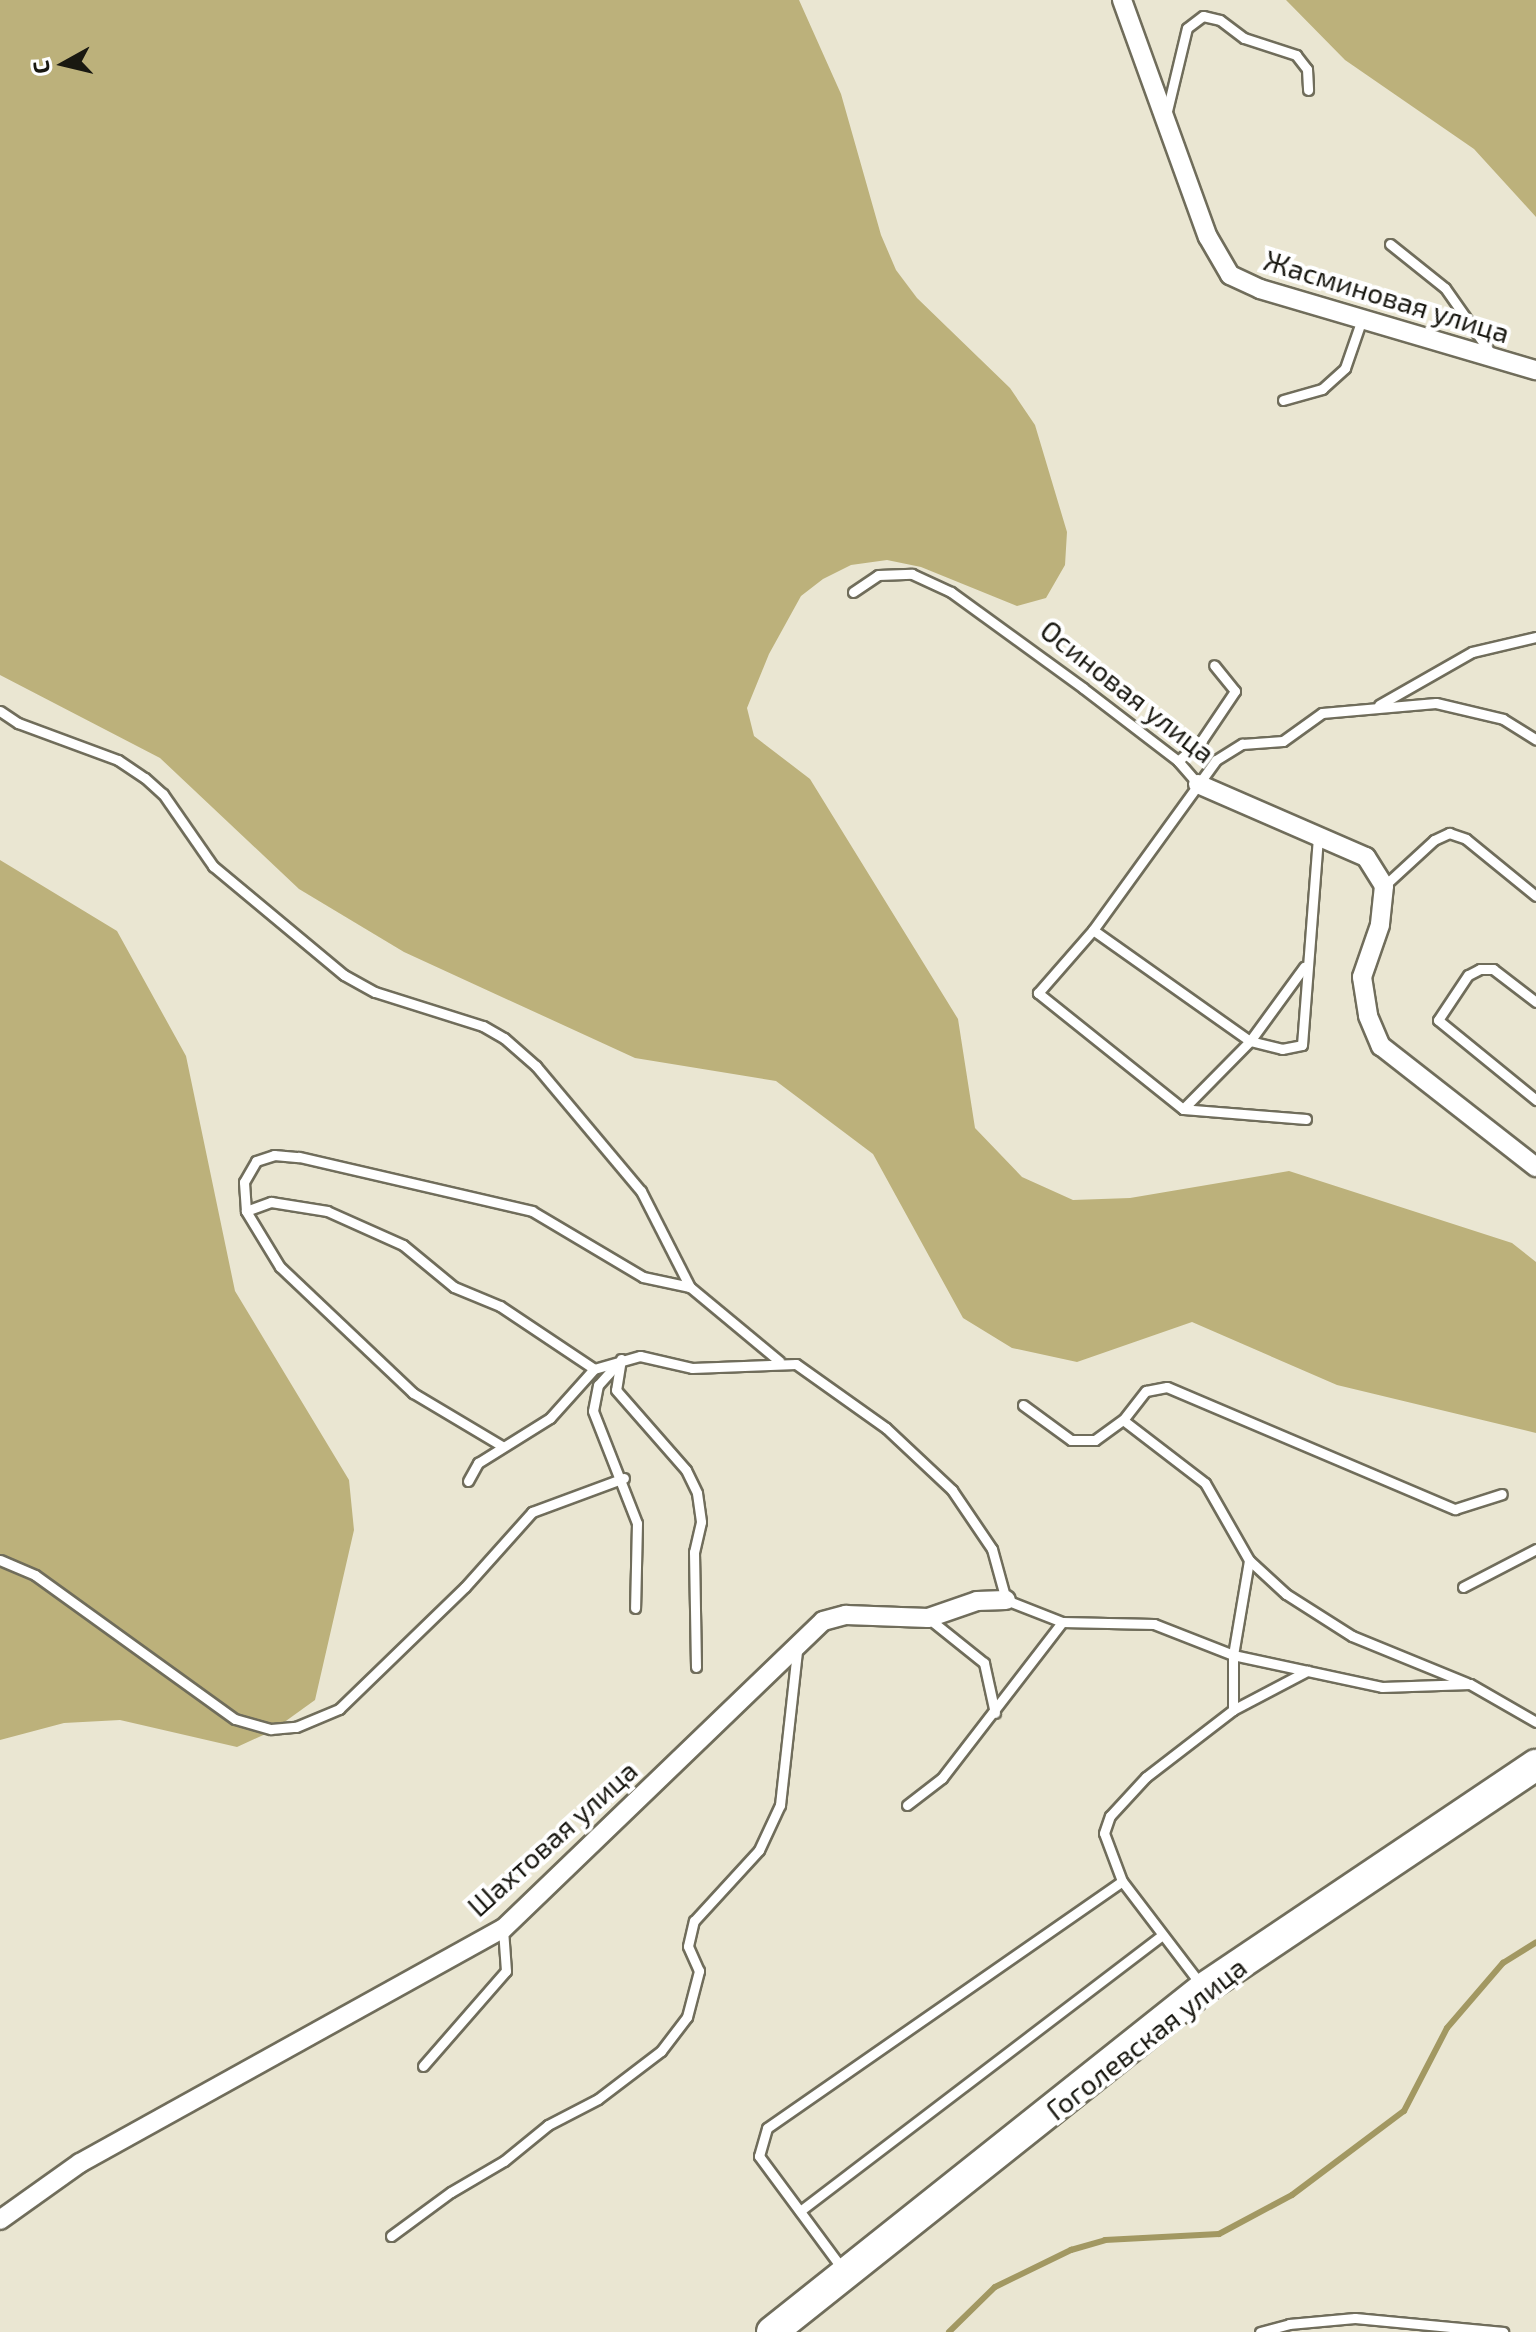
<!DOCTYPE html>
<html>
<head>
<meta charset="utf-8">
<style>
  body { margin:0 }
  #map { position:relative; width:1536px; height:2332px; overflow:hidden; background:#eae6d2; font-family:"Exo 2",sans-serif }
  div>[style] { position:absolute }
  .forest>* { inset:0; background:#bcb17b }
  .stream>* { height:6px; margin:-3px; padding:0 3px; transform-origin:3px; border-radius:3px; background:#a29862 }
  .roads { filter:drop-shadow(2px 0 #706d5b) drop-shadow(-2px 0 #706d5b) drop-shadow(0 2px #706d5b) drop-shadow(0 -2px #706d5b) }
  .lane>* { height:9px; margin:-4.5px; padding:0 4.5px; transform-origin:4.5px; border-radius:4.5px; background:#fff }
  .street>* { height:18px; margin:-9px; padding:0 9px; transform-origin:9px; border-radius:9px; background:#fff }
  .primary>* { height:30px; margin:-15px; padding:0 15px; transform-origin:15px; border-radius:15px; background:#fff }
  span { translate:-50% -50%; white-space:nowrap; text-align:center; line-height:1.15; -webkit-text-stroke:8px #fff; paint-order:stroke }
  .street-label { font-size:28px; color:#191811 }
  .north { position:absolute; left:24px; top:24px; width:80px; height:80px; -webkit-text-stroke:6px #fff; paint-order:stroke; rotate:262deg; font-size:22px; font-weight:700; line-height:32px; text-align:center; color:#191811 }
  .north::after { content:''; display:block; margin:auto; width:28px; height:36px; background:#191811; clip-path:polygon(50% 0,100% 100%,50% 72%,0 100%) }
</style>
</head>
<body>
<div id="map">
  <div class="forest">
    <i style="clip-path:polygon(0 0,799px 0,841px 94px,881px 235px,896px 270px,917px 298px,1010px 388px,1035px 425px,1067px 532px,1065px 565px,1046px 598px,1017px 606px,921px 567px,887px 560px,851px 565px,823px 579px,801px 596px,769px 654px,747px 708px,754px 736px,810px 779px,958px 1019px,975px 1128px,1022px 1177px,1073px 1200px,1130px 1198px,1289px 1171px,1512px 1243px,1536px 1262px,1536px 1433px,1337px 1385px,1192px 1322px,1077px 1362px,1012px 1348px,963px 1318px,873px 1154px,776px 1081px,635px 1058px,404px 952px,299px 889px,160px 758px,0 675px)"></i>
    <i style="clip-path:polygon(1286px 0,1536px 0,1536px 217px,1474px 149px,1345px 60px)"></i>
    <i style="clip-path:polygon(0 860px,117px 931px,186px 1056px,235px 1291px,349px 1480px,354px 1530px,315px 1700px,272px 1731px,237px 1747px,120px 1720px,64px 1723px,0 1740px)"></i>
  </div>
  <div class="stream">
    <i style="left:949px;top:2332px;width:64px;rotate:-44.4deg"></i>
    <i style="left:995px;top:2287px;width:85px;rotate:-26deg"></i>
    <i style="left:1071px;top:2250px;width:35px;rotate:-16deg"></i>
    <i style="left:1105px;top:2240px;width:114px;rotate:-3deg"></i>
    <i style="left:1219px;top:2234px;width:83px;rotate:-28.1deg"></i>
    <i style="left:1292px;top:2195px;width:140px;rotate:-36.9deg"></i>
    <i style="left:1404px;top:2111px;width:93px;rotate:-62.6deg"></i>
    <i style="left:1447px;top:2028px;width:86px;rotate:-49.3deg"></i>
    <i style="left:1503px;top:1963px;width:39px;rotate:-32deg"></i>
  </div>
  <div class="roads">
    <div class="lane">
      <i style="left:1167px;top:111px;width:85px;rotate:-76.5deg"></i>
      <i style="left:1187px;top:28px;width:20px;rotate:-37deg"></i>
      <i style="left:1203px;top:16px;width:17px;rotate:13deg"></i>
      <i style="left:1220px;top:20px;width:30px;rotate:37deg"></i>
      <i style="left:1244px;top:38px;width:55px;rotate:18.1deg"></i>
      <i style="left:1296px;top:55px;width:18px;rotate:52deg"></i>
      <i style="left:1307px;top:69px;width:21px;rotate:87deg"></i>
      <i style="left:1390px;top:244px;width:70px;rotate:38.7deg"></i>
      <i style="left:1445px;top:288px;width:82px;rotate:55deg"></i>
      <i style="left:1283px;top:400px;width:41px;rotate:-15.8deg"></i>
      <i style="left:1322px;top:389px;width:31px;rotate:-42deg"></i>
      <i style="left:1345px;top:368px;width:52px;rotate:-70.9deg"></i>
      <i style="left:853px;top:592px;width:30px;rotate:-34deg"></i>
      <i style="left:878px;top:575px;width:34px;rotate:-2deg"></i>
      <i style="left:912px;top:574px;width:43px;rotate:24.8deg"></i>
      <i style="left:951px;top:592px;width:163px;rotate:36deg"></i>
      <i style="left:1083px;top:688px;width:120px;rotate:37.5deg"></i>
      <i style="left:1178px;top:761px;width:30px;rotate:49deg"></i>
      <i style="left:1379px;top:705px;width:107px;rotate:-29.7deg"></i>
      <i style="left:1472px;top:652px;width:66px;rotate:-13.2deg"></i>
      <i style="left:0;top:711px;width:22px;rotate:34deg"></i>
      <i style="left:18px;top:723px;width:107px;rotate:20.3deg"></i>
      <i style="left:118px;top:760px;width:32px;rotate:34deg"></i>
      <i style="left:145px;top:778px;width:24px;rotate:42deg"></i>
      <i style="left:163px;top:794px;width:88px;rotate:55.2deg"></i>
      <i style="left:213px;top:866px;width:170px;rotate:39.8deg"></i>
      <i style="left:344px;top:975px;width:35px;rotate:29deg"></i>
      <i style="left:375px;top:992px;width:113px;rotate:17.5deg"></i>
      <i style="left:483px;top:1026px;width:24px;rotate:30deg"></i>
      <i style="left:504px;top:1038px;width:43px;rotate:41.2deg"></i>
      <i style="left:536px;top:1066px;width:163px;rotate:50deg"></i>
      <i style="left:641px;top:1191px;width:108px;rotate:63deg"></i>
      <i style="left:690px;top:1287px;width:116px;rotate:39.7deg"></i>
      <i style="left:1178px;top:761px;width:32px;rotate:-41deg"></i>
      <i style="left:1202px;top:740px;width:59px;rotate:-56deg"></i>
      <i style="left:1235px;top:691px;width:33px;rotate:-129deg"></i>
      <i style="left:1384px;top:886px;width:68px;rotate:-42.6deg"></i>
      <i style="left:1434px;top:840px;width:17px;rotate:-25deg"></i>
      <i style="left:1449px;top:833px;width:18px;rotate:19deg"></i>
      <i style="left:1466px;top:839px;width:90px;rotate:39.2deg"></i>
      <i style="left:1093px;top:930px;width:192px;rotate:35.3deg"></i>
      <i style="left:1250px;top:1041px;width:33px;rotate:14deg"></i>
      <i style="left:1282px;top:1049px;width:20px;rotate:-11deg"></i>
      <i style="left:1302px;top:1045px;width:209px;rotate:-85.6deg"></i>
      <i style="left:1536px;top:1002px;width:54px;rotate:-142.5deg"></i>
      <i style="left:1493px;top:969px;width:13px;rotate:180deg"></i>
      <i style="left:1480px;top:969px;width:13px;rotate:153deg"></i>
      <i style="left:1468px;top:975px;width:54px;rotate:123.7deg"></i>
      <i style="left:1438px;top:1020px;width:127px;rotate:39.2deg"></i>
      <i style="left:1183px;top:1109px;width:95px;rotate:-45.4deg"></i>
      <i style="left:1250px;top:1041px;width:92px;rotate:-53.9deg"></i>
      <i style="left:1306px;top:1119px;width:123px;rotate:-175.4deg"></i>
      <i style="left:1183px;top:1109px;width:186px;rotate:-141.3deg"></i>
      <i style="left:1038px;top:993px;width:84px;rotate:-48.9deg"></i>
      <i style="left:1093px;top:930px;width:210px;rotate:-54.1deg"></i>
      <i style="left:1216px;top:760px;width:31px;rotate:-32deg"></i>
      <i style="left:1242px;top:744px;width:41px;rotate:-4.2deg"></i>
      <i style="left:1283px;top:741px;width:48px;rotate:-35.7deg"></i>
      <i style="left:1322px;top:713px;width:114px;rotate:-5deg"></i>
      <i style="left:1436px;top:703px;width:69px;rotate:13.4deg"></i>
      <i style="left:1503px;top:719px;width:39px;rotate:32deg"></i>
      <i style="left:246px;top:1211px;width:27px;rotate:-20deg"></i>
      <i style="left:271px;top:1202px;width:57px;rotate:9.1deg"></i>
      <i style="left:327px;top:1211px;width:83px;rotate:24.1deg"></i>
      <i style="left:403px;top:1245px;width:66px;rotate:39.5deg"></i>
      <i style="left:454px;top:1287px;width:50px;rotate:22.4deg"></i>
      <i style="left:500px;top:1306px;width:113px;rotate:33.8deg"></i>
      <i style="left:621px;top:1359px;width:31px;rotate:99deg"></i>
      <i style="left:616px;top:1390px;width:106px;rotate:48.8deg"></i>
      <i style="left:686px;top:1470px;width:25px;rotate:64deg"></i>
      <i style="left:697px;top:1493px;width:29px;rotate:82deg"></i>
      <i style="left:701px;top:1522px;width:31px;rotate:103deg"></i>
      <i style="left:694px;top:1552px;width:115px;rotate:89deg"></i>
      <i style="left:619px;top:1362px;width:31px;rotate:132deg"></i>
      <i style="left:598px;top:1385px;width:26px;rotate:101deg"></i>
      <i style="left:593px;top:1411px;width:120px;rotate:68.6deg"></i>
      <i style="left:637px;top:1523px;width:85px;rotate:91.3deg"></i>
      <i style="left:1023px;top:1405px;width:59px;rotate:36.1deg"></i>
      <i style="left:1071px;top:1440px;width:24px"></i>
      <i style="left:1095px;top:1440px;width:34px;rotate:-36deg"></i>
      <i style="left:1123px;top:1420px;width:37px;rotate:-52deg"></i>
      <i style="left:1146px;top:1391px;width:21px;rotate:-11deg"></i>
      <i style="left:1167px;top:1387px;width:313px;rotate:23deg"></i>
      <i style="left:1455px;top:1509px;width:49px;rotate:-17.7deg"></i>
      <i style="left:1123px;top:1420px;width:103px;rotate:37.5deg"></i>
      <i style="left:1205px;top:1483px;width:89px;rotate:60.3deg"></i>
      <i style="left:1249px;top:1560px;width:50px;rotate:42.6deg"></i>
      <i style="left:1286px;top:1594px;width:78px;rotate:32.5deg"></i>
      <i style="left:1352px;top:1636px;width:124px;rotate:22.2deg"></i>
      <i style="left:502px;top:1446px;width:104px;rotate:-149.2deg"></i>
      <i style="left:413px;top:1393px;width:183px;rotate:-136.5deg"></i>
      <i style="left:280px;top:1267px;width:66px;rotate:-121.3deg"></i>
      <i style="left:246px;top:1211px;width:29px;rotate:-94deg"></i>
      <i style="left:244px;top:1182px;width:24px;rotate:-60deg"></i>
      <i style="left:256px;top:1161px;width:19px;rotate:-18deg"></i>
      <i style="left:274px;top:1155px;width:25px;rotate:5deg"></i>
      <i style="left:299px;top:1157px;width:239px;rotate:13deg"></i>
      <i style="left:532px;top:1211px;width:129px;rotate:30.7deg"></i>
      <i style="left:643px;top:1277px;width:48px;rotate:12deg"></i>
      <i style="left:468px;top:1481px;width:21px;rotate:-61deg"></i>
      <i style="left:478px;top:1463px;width:85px;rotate:-32deg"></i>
      <i style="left:550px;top:1418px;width:66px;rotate:-48.1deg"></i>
      <i style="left:594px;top:1369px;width:48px;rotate:-15.8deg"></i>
      <i style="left:640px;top:1356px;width:53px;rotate:13deg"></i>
      <i style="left:692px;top:1368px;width:104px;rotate:-2.2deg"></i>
      <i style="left:796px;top:1364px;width:110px;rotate:35.4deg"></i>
      <i style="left:886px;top:1428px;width:91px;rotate:43.2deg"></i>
      <i style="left:952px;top:1490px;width:71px;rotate:55.9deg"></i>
      <i style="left:992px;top:1549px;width:53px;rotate:74.6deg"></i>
      <i style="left:1006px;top:1600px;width:60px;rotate:21.4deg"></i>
      <i style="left:1062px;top:1622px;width:92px;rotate:1.2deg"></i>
      <i style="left:1154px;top:1624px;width:85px;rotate:21.4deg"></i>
      <i style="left:1233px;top:1655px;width:152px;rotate:12.1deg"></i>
      <i style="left:1382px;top:1687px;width:88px;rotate:-2deg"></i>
      <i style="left:1470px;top:1684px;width:76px;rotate:29.9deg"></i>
      <i style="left:0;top:1560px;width:38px;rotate:23deg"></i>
      <i style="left:35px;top:1575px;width:246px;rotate:35.8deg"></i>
      <i style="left:235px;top:1719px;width:37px;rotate:16deg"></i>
      <i style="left:271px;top:1729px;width:25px;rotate:-5deg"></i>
      <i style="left:296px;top:1727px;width:47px;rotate:-22.7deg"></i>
      <i style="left:339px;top:1709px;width:175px;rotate:-44.1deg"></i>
      <i style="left:465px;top:1587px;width:101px;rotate:-48.2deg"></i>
      <i style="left:532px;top:1512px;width:98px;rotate:-20.3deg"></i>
      <i style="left:1463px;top:1587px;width:82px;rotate:-27.5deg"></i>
      <i style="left:928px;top:1618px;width:72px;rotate:38.8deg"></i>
      <i style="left:984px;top:1663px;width:51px;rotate:77.6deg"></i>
      <i style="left:1233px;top:1710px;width:55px;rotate:-90deg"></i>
      <i style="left:1233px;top:1655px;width:96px;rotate:-80.4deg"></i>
      <i style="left:907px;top:1805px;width:44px;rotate:-37.6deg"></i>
      <i style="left:942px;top:1778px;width:197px;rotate:-52.4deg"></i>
      <i style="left:1202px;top:1986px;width:132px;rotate:-127.3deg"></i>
      <i style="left:1122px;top:1881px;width:51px;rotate:-110.6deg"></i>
      <i style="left:1104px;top:1833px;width:18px;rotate:-71deg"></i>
      <i style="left:1110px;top:1816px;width:53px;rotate:-47.3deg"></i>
      <i style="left:1146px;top:1777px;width:110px;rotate:-37.6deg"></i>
      <i style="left:1233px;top:1710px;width:84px;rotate:-27.8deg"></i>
      <i style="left:423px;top:2066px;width:126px;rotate:-48.9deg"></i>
      <i style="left:506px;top:1971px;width:42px;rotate:-94.1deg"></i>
      <i style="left:800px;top:2211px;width:452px;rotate:-37.3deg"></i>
      <i style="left:391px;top:2236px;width:74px;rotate:-36.3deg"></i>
      <i style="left:451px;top:2192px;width:61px;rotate:-30.3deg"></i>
      <i style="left:504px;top:2161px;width:57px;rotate:-39.3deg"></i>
      <i style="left:548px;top:2125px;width:56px;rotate:-27.5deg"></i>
      <i style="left:598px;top:2099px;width:79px;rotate:-37.3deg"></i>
      <i style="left:661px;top:2051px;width:43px;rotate:-52.6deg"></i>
      <i style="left:687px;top:2017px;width:48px;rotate:-75.4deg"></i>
      <i style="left:699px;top:1971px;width:27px;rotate:-114deg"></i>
      <i style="left:688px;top:1946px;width:26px;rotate:-77deg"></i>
      <i style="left:694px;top:1921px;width:96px;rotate:-47.5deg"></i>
      <i style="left:759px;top:1850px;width:50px;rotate:-65deg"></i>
      <i style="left:780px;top:1805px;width:155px;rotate:-83.7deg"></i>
      <i style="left:844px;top:2271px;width:143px;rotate:-126.5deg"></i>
      <i style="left:759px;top:2156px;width:29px;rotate:-74deg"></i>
      <i style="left:767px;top:2128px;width:432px;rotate:-34.8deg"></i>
      <i style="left:1260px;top:2332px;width:30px;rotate:-15deg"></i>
      <i style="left:1289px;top:2324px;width:66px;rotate:-5.2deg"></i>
      <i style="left:1355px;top:2318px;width:149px;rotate:5.4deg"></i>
    </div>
    <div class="street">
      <i style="left:1122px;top:0;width:252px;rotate:70.1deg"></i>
      <i style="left:1208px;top:237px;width:44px;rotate:59.9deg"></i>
      <i style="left:1230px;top:275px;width:33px;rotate:25deg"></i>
      <i style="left:1260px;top:289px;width:288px;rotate:16.4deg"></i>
      <i style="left:1198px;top:784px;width:183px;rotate:23.5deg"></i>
      <i style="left:1366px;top:857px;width:34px;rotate:58deg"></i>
      <i style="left:1384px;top:886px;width:39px;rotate:96deg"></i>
      <i style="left:1380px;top:925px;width:55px;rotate:109.1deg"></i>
      <i style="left:1362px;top:977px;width:39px;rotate:81deg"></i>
      <i style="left:1368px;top:1016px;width:33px;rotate:67deg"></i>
      <i style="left:1381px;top:1046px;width:197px;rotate:38deg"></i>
      <i style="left:0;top:2220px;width:98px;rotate:-35.5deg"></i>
      <i style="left:80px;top:2163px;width:483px;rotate:-29deg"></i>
      <i style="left:503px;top:1929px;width:444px;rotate:-43.9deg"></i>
      <i style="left:823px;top:1621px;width:24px;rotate:-15deg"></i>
      <i style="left:846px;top:1615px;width:82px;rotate:2.1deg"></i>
      <i style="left:928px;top:1618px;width:52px;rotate:-19.1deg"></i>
      <i style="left:977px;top:1601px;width:29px;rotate:-2deg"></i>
    </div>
    <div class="primary">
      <i style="left:772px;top:2332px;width:552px;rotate:-38.53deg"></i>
      <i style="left:1204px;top:1988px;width:400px;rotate:-33.9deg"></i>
    </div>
  </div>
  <div class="street-label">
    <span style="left:1387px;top:296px;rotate:17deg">Жасминовая улица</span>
    <span style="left:1128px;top:691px;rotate:38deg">Осиновая улица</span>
    <span style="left:552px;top:1838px;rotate:-42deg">Шахтовая улица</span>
    <span style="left:1146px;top:2038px;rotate:-38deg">Гоголевская улица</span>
  </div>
  <div class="north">С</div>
</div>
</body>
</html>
